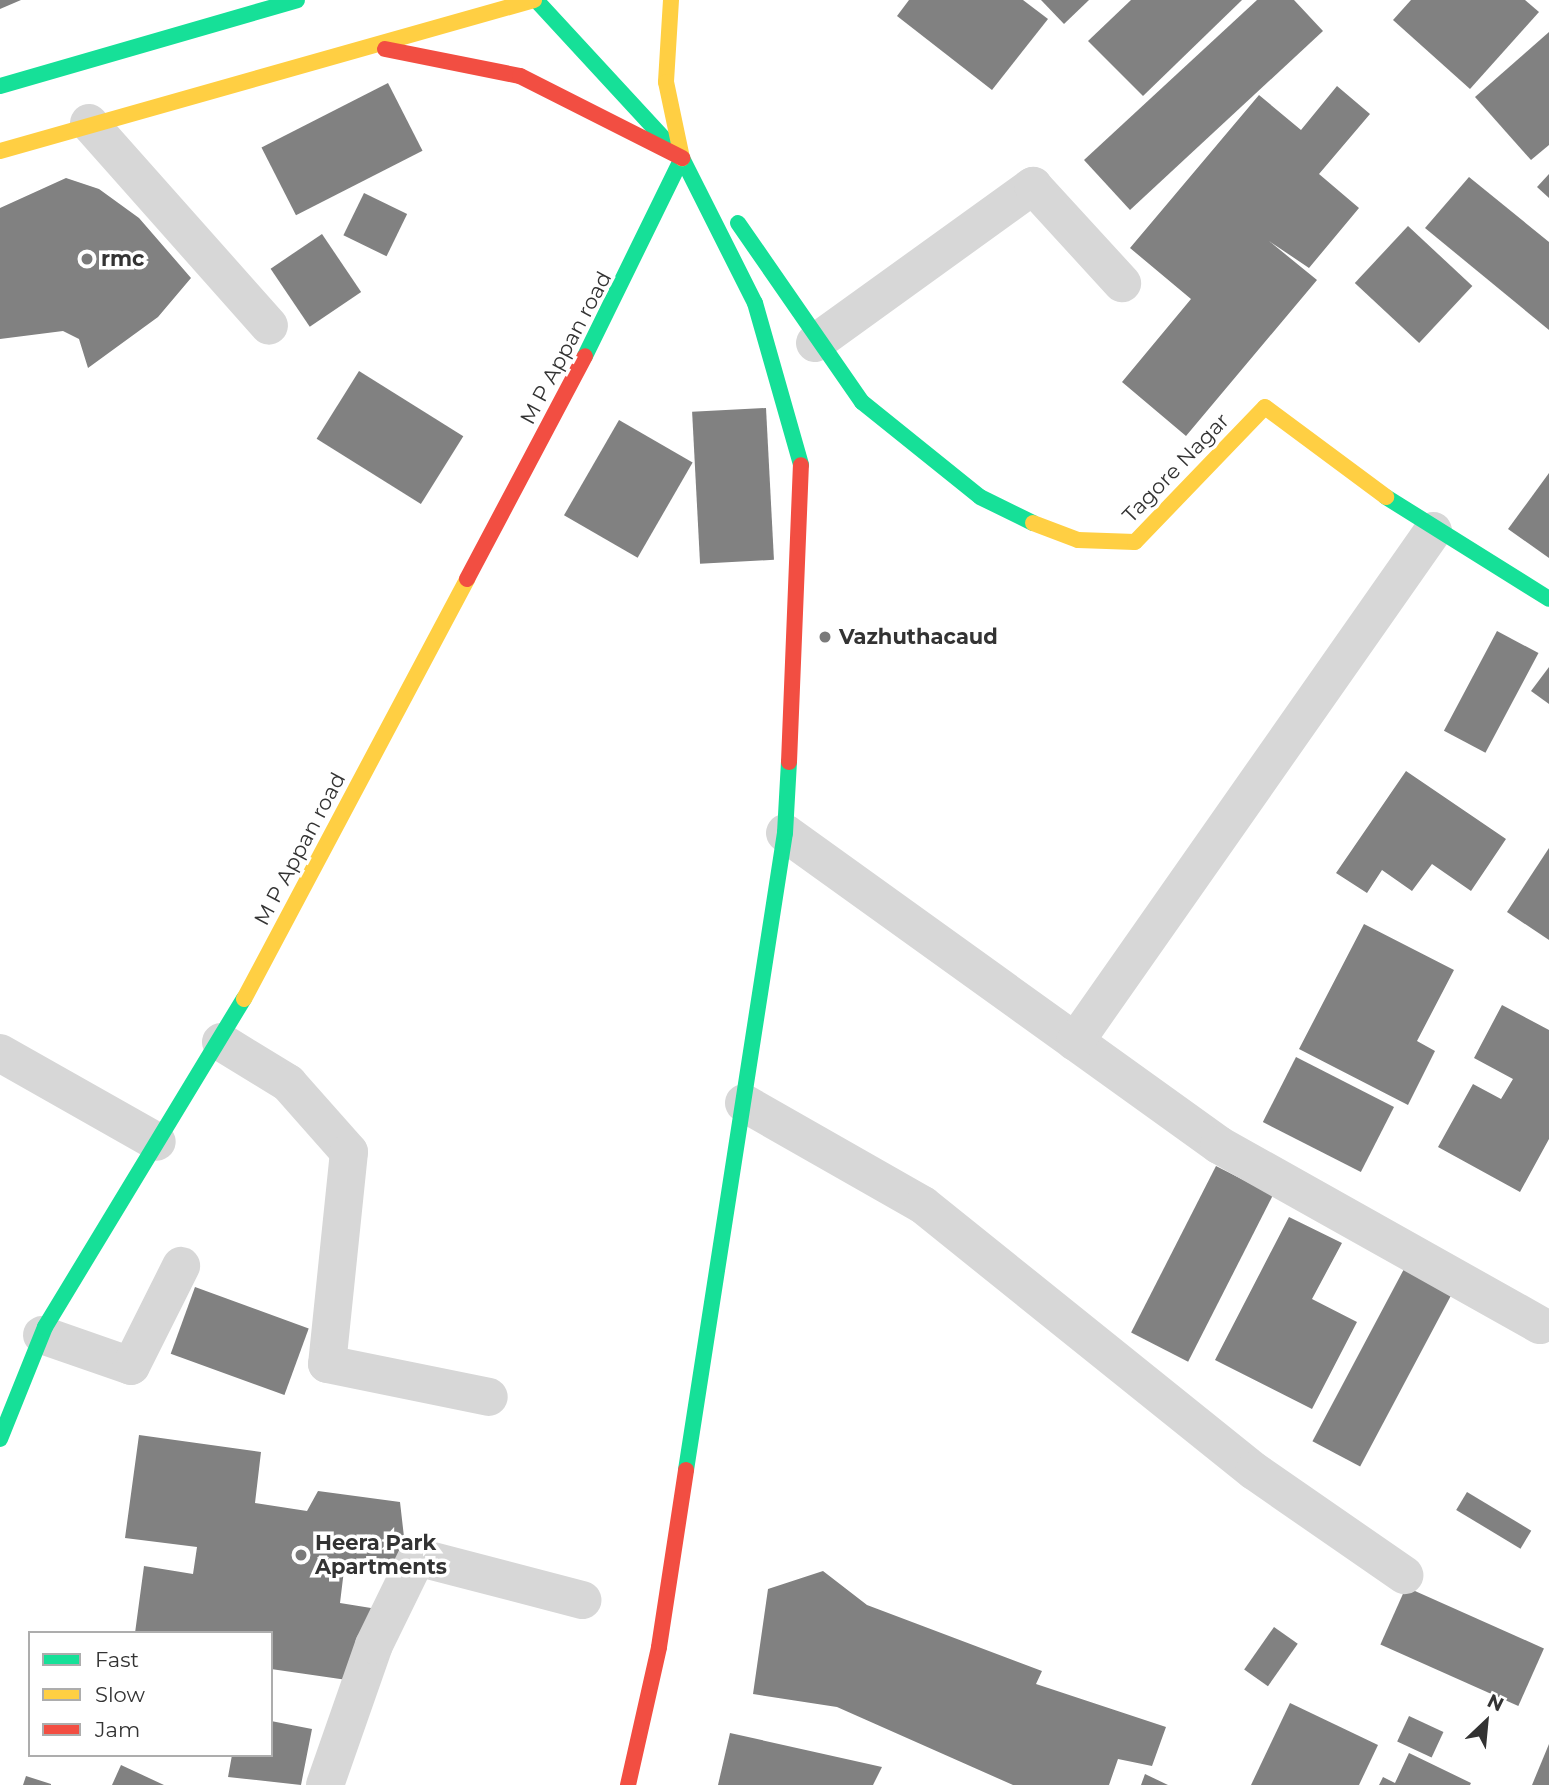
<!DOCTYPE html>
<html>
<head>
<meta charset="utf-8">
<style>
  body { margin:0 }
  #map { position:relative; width:1549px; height:1785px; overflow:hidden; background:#fff; font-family:Montserrat,sans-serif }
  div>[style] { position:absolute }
  .building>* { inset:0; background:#818181; transform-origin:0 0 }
  .street>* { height:38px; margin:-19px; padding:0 19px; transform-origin:19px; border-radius:19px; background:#d7d7d7 }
  .fast>* { height:16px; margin:-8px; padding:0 8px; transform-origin:8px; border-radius:8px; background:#16e098 }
  .slow>* { height:16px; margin:-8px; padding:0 8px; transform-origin:8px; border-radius:8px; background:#ffcf43 }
  .jam>* { height:16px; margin:-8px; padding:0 8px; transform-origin:8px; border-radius:8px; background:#f24e42 }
  .dots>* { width:19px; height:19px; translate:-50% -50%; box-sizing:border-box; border:4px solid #fff; border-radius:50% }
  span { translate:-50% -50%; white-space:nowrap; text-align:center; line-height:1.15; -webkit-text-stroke:7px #fff; paint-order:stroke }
  .poi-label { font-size:21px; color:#333; font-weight:700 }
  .left { translate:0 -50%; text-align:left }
  .street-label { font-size:21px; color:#333 }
  .legend { position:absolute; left:28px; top:1631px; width:245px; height:126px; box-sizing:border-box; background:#fff; border:2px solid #adadad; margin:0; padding:9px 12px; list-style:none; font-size:21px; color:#333 }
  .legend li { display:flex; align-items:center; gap:14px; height:35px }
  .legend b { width:35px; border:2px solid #adadad }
  .north { position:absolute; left:1451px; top:1687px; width:70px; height:70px; -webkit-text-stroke:5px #fff; paint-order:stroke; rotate:26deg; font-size:19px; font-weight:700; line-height:28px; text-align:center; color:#333 }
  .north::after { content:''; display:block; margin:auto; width:24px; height:32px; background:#333; clip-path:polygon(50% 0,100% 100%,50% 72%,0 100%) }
</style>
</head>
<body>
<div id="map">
  <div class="building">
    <i style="clip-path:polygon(0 0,21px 0,0 9px)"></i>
    <i style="clip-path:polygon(909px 0,1023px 0,1048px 19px,992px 90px,897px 16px)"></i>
    <i style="clip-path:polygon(1041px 0,1089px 0,1064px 24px)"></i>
    <i style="clip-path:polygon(1131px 0,1242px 0,1143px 96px,1088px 41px)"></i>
    <i style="clip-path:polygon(1257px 0,1294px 0,1323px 31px,1130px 210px,1084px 160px)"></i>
    <i style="clip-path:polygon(1411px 0,1525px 0,1539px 12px,1470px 89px,1393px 20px)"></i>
    <i style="clip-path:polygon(1549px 32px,1549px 145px,1531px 160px,1475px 97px)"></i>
    <i style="left:388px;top:83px;width:76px;height:142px;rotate:63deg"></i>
    <i style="clip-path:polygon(1337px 86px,1370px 114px,1319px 174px,1359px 208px,1309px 268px,1269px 241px,1317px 280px,1186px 436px,1122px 382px,1191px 299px,1130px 248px,1259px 95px,1301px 130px)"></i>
    <i style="clip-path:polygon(1549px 174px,1549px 198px,1537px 187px)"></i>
    <i style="clip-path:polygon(1469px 177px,1549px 242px,1549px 330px,1425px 228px)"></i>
    <i style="clip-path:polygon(66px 178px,99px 189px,139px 218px,191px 278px,158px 317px,88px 368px,79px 339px,63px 331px,0 339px,0 208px)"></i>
    <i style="left:364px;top:193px;width:48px;height:47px;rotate:26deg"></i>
    <i style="left:1408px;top:226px;width:88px;height:78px;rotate:43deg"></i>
    <i style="left:322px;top:234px;width:70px;height:62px;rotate:56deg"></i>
    <i style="left:359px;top:371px;width:123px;height:80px;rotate:32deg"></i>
    <i style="left:766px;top:408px;width:152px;height:74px;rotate:87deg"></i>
    <i style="left:619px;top:420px;width:85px;height:110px;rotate:30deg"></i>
    <i style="clip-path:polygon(1549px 473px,1549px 558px,1508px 529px)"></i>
    <i style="left:1497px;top:631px;width:47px;height:113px;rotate:28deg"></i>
    <i style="clip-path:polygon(1549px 667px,1549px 704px,1531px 691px)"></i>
    <i style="clip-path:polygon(1406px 771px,1506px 839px,1471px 891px,1432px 864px,1412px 891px,1382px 870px,1367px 893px,1336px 873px)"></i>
    <i style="clip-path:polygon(1549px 848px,1549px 940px,1507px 912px)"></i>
    <i style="clip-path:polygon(1364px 924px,1454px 970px,1417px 1041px,1435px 1051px,1408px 1105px,1299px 1049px)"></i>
    <i style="clip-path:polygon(1502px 1005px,1549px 1030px,1549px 1139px,1520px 1192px,1438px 1147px,1473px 1084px,1501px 1099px,1513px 1079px,1474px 1058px)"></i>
    <i style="left:1296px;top:1057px;width:110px;height:73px;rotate:27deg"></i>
    <i style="left:1216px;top:1166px;width:64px;height:187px;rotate:27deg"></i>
    <i style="clip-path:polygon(1289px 1217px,1342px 1243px,1312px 1299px,1357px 1322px,1312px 1409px,1215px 1360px)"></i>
    <i style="left:1404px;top:1269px;width:54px;height:195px;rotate:28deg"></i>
    <i style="left:195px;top:1287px;width:121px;height:71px;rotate:20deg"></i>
    <i style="clip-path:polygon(139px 1435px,261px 1452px,255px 1503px,307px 1511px,318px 1491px,400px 1502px,407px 1563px,344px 1570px,340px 1603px,371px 1608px,361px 1682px,271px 1669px,271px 1633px,135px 1633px,144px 1566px,193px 1574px,197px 1547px,125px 1538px)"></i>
    <i style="left:1467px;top:1492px;width:75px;height:21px;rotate:31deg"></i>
    <i style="clip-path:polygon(823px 1571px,867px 1605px,1042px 1671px,1036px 1684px,1166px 1727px,1152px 1766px,1118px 1759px,1109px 1785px,1013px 1785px,837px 1707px,753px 1694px,768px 1589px)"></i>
    <i style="left:1406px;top:1587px;width:151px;height:63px;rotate:24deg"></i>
    <i style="left:1274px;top:1627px;width:29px;height:52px;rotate:35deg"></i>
    <i style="clip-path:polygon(1290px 1703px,1378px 1745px,1359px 1785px,1251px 1785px)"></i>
    <i style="left:1409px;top:1716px;width:38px;height:28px;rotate:25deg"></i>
    <i style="clip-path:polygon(271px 1721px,312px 1729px,301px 1785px,228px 1777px,232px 1755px,271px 1755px)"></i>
    <i style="clip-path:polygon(730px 1733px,882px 1767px,873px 1785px,718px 1785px)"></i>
    <i style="clip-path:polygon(1549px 1744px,1549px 1785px,1532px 1785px)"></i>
    <i style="clip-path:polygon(1409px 1753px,1471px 1783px,1470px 1785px,1379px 1785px,1383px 1777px,1395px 1783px)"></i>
    <i style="clip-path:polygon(121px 1765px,164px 1785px,112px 1785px)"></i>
    <i style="clip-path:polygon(1145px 1774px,1168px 1785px,1141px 1785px)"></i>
    <i style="clip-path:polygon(26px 1776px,51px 1784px,51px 1785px,23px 1785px)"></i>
  </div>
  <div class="street">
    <i style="left:89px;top:123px;width:271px;rotate:48.4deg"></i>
    <i style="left:815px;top:343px;width:269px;rotate:-35.8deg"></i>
    <i style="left:1033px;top:186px;width:132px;rotate:47.5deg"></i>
    <i style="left:785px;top:833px;width:535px;rotate:35.71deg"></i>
    <i style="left:1219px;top:1145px;width:368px;rotate:29.3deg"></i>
    <i style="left:221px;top:1042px;width:79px;rotate:31.5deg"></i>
    <i style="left:288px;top:1083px;width:92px;rotate:48.5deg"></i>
    <i style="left:349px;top:1152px;width:213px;rotate:95.9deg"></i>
    <i style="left:327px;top:1364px;width:165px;rotate:11.5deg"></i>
    <i style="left:1075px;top:1042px;width:624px;rotate:-54.99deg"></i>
    <i style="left:0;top:1053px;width:180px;rotate:29.5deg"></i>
    <i style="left:744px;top:1103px;width:206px;rotate:29.7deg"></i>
    <i style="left:923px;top:1205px;width:425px;rotate:38.8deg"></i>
    <i style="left:1254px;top:1471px;width:183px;rotate:34.7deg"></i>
    <i style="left:42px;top:1335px;width:94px;rotate:19.2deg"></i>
    <i style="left:131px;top:1366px;width:112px;rotate:-63.4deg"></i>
    <i style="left:325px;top:1785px;width:148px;rotate:-70.7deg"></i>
    <i style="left:374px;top:1645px;width:98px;rotate:-64deg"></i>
    <i style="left:417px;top:1557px;width:171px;rotate:14.6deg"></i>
  </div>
  <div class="fast">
    <i style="left:536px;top:0;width:215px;rotate:47.3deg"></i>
    <i style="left:682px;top:158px;width:162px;rotate:63.3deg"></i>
    <i style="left:755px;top:303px;width:168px;rotate:74.1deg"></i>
    <i style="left:0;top:86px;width:309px;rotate:-16.1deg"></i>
    <i style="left:738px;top:223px;width:218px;rotate:55.3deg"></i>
    <i style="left:862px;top:402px;width:151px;rotate:38.8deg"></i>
    <i style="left:980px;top:497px;width:59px;rotate:26.1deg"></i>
    <i style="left:585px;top:356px;width:220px;rotate:-63.9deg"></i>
    <i style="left:1386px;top:497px;width:192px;rotate:32deg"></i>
    <i style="left:0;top:1439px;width:121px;rotate:-68.1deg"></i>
    <i style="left:45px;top:1327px;width:384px;rotate:-58.8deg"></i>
    <i style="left:686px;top:1470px;width:645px;rotate:-81.17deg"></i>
    <i style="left:785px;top:833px;width:71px;rotate:-86.8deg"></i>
  </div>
  <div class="slow">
    <i style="left:671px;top:0;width:82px;rotate:93.5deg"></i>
    <i style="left:666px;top:82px;width:78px;rotate:78.1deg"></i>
    <i style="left:0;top:151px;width:555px;rotate:-15.79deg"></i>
    <i style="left:1033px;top:523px;width:48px;rotate:20.7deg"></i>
    <i style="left:1078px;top:540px;width:57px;rotate:2deg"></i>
    <i style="left:1135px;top:542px;width:187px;rotate:-46.1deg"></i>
    <i style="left:1265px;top:407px;width:151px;rotate:36.6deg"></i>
    <i style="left:244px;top:999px;width:476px;rotate:-62deg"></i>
  </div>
  <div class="jam">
    <i style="left:385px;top:49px;width:138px;rotate:11.3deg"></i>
    <i style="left:520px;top:76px;width:182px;rotate:26.8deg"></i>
    <i style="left:467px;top:579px;width:252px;rotate:-62.1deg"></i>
    <i style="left:789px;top:762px;width:297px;rotate:-87.7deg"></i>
    <i style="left:628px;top:1785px;width:141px;rotate:-77.3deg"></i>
    <i style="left:659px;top:1647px;width:179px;rotate:-81.3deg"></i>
  </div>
  <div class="dots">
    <i style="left:87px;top:259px;background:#7a7a7a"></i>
    <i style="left:825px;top:637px;background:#7a7a7a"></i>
    <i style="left:301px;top:1555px;background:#7a7a7a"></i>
  </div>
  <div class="poi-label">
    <span class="left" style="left:101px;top:259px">rmc</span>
    <span class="left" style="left:839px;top:637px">Vazhuthacaud</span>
    <span class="left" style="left:315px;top:1555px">Heera Park<br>Apartments</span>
  </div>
  <div class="street-label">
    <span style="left:566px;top:348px;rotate:-62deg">M P Appan road</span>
    <span style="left:1176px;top:468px;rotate:-46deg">Tagore Nagar</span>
    <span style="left:300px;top:849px;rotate:-62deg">M P Appan road</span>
  </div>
  <ul class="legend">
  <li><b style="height:9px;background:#16e098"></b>Fast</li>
  <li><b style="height:9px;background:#ffcf43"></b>Slow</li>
  <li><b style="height:9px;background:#f24e42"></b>Jam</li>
  </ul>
  <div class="north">N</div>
</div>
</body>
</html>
